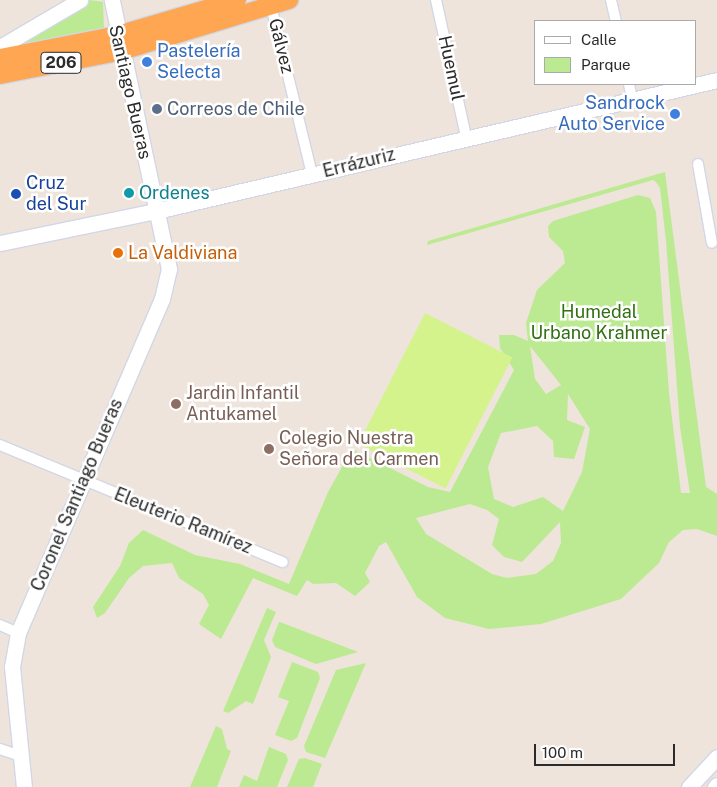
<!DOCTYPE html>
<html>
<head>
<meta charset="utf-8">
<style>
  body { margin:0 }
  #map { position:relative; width:717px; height:787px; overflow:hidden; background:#eee4db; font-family:"Public Sans",sans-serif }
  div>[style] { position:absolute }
  .green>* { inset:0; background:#bbea92 }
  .pitch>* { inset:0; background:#d4f38d; transform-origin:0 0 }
  .roads { filter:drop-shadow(1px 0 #d1d7e5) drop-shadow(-1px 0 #d1d7e5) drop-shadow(0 1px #d1d7e5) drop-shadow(0 -1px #d1d7e5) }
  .minor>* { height:10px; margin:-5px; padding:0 5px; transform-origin:5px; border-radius:5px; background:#fff }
  .secondary>* { height:15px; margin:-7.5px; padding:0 7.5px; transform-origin:7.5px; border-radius:7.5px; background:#fff }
  .trunk>* { height:18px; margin:-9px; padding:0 9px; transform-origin:9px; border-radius:9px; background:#ffa653 }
  .dots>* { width:14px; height:14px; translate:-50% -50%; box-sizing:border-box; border:2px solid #fff; border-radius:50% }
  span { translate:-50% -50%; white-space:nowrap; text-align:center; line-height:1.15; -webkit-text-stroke:5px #fff; paint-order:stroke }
  .shield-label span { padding:1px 4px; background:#fff; border:1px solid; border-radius:4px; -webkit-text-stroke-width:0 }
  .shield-label { font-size:16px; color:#2b2b2b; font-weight:700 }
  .street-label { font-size:18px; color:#2b2b2b }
  .shop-label { font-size:18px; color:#366cbe }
  .left { translate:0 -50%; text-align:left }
  .right { translate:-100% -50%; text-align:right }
  .service-label { font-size:18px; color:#4e5e75 }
  .transit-label { font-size:18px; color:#164399 }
  .culture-label { font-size:18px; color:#0d838f }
  .food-label { font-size:18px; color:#c56008 }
  .park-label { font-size:18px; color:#317013 }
  .education-label { font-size:18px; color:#785e54 }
  .legend { position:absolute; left:534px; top:20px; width:162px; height:65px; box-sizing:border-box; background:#fff; border:1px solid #aaa; margin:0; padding:6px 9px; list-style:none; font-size:15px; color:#2b2b2b }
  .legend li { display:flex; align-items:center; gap:10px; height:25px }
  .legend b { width:25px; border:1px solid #aaa }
  .scale { position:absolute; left:534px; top:744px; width:141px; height:22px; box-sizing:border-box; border:2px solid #2b2b2b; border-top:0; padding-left:6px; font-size:15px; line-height:18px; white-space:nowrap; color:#2b2b2b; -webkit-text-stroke:4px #fff; paint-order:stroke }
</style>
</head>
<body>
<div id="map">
  <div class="green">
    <i style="clip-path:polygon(90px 0,103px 2px,104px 29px,1px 51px)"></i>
    <i style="clip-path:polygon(evenodd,665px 172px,706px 487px,717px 494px,717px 536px,697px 529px,683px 530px,669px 542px,659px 563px,621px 599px,541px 624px,489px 629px,445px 618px,417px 597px,386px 542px,379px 546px,365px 573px,370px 582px,355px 596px,336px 583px,313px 584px,307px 580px,297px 596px,253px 578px,221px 639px,199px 624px,209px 605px,203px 594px,179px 578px,172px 563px,143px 566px,129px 578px,105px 613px,97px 618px,93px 607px,120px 566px,129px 543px,143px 530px,195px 555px,240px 564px,289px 584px,328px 492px,352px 449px,428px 487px,450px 492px,514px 370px,500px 348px,499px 335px,514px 335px,528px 341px,526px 323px,537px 290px,565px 263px,563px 251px,549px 237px,548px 226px,553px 221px,638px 195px,650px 198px,656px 212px,669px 393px,681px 493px,690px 493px,680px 427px,666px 241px,660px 188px,656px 182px,653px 180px,427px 245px,428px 241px,665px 172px,530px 346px,561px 385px,546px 394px,535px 379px,530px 346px,665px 172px,568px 394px,590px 429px,582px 472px,563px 511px,543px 497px,513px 507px,494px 499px,488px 467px,501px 433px,537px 426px,553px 441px,554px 457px,574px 459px,585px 427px,567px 420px,568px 394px,665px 172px,470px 504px,487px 510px,499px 519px,492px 545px,504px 557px,522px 562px,560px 522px,561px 543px,553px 561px,536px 574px,507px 578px,492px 574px,426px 534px,416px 518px,470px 504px)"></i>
    <i style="clip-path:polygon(267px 608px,276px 612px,264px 640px,271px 657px,253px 704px,246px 701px,228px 713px,223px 711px)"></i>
    <i style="clip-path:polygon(279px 622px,280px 622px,358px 652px,316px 664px,275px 647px,272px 640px)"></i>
    <i style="clip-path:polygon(292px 662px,318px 672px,320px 678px,297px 738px,291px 741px,275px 735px,289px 701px,278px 697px)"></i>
    <i style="clip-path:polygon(366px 663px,325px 758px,306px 752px,304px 746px,336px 670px)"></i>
    <i style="clip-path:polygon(216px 726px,222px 729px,227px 749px,231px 751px,217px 787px,190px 787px)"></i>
    <i style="clip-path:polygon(269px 747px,286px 754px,288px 760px,277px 787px,239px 787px,244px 775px,257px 781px)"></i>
    <i style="clip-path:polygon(305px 758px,322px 764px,313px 787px,287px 787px,299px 759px)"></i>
  </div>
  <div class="pitch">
    <i style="left:425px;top:313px;width:98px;height:147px;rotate:27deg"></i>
  </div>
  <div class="roads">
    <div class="minor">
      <i style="left:436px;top:0;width:139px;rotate:77.6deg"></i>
      <i style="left:611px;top:0;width:22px;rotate:77deg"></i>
      <i style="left:271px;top:6px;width:173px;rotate:76.3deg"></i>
      <i style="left:629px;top:84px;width:16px;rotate:79deg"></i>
      <i style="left:698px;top:164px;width:80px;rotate:80deg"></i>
      <i style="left:0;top:445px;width:306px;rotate:22.5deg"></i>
      <i style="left:0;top:625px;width:20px;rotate:24deg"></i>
      <i style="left:0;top:749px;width:21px;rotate:19deg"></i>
    </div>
    <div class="secondary">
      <i style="left:0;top:47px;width:93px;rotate:-30.4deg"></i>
      <i style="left:0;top:243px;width:168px;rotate:-11.6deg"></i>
      <i style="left:165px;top:209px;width:567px;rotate:-13.15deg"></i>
      <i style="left:24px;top:787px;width:121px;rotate:-95.7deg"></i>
      <i style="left:12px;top:667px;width:35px;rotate:-80deg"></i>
      <i style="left:18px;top:633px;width:364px;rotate:-66.7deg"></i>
      <i style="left:162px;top:299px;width:31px;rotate:-77deg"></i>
      <i style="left:169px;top:269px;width:275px;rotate:-102deg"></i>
      <i style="left:689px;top:787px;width:41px;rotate:-47deg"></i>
      <i style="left:715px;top:787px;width:3px;rotate:-45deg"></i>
    </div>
    <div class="trunk">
      <i style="left:0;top:58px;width:120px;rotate:-11deg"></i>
      <i style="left:118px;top:35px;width:124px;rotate:-16.4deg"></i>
      <i style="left:0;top:75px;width:124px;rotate:-11.1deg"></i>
      <i style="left:122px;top:51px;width:175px;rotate:-17deg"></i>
    </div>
  </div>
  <div class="dots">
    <i style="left:147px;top:62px;background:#3f7fe0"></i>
    <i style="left:157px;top:109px;background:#5c6f8a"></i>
    <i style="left:675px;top:114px;background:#3f7fe0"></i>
    <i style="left:129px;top:193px;background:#0f9aa8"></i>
    <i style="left:16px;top:194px;background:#1a4fb4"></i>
    <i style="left:118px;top:253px;background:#e8710a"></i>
    <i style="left:176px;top:404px;background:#8d6e63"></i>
    <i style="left:269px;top:449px;background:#8d6e63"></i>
  </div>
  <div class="shield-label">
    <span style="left:61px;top:63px">206</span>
  </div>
  <div class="street-label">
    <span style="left:281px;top:46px;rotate:76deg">Gálvez</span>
    <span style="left:451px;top:68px;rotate:78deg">Huemul</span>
    <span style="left:130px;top:92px;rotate:77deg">Santiago Bueras</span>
    <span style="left:359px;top:163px;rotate:-14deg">Errázuriz</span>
    <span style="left:77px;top:495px;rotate:-67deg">Coronel Santiago Bueras</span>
    <span style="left:183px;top:521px;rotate:22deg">Eleuterio Ramírez</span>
  </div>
  <div class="shop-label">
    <span class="left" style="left:157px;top:62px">Pastelería<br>Selecta</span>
    <span class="right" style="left:665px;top:114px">Sandrock<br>Auto Service</span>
  </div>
  <div class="service-label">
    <span class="left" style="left:167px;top:109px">Correos de Chile</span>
  </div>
  <div class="transit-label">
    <span class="left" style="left:26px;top:194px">Cruz<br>del Sur</span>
  </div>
  <div class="culture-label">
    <span class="left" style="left:139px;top:193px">Ordenes</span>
  </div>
  <div class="food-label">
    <span class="left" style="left:128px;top:253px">La Valdiviana</span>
  </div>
  <div class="park-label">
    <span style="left:599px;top:323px">Humedal<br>Urbano Krahmer</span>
  </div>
  <div class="education-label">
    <span class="left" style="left:186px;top:404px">Jardin Infantil<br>Antukamel</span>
    <span class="left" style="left:279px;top:449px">Colegio Nuestra<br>Señora del Carmen</span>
  </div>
  <ul class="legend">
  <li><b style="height:6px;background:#fff"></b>Calle</li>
  <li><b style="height:14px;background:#bbea92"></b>Parque</li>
  </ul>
  <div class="scale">100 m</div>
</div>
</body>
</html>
